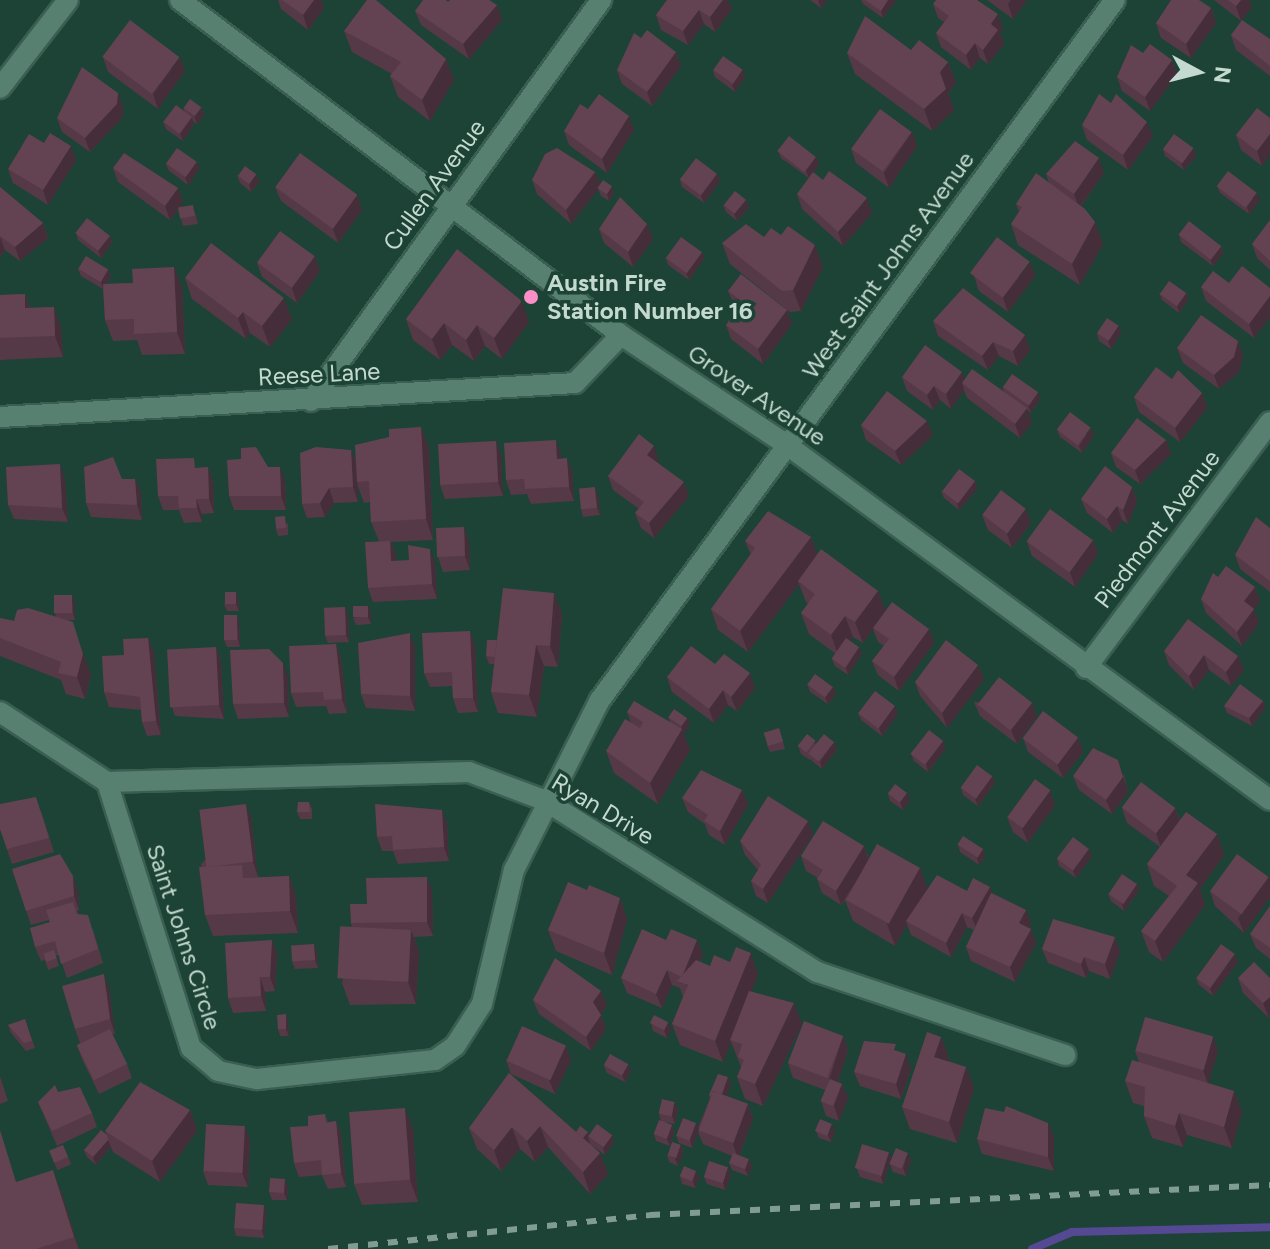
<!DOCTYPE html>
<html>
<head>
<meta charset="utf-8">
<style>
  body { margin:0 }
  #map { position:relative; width:1270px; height:1249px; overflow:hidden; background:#1c4335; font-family:Figtree,sans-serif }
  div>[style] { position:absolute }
  .stream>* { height:8px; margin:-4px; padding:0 4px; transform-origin:4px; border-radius:4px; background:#554993 }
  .roads { filter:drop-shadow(2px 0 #3b5e53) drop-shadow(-2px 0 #3b5e53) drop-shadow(0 2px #3b5e53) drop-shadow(0 -2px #3b5e53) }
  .minor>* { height:20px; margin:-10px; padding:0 10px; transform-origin:10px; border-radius:10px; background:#588070 }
  .tertiary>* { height:20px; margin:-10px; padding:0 10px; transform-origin:10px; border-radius:10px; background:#588070 }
  .rail>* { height:6px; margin-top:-3px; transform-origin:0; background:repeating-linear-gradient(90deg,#819d92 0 10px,transparent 0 20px) }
  .wall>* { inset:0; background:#553947; transform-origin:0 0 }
  .shaded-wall>* { inset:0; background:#452e39 }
  .building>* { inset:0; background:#634252; transform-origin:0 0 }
  .dots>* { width:22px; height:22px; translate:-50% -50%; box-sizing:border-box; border:4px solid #1c4335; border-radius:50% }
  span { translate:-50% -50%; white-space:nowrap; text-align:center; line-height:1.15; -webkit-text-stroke:7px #1c4335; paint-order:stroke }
  .street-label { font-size:24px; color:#c4d9d0 }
  .poi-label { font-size:24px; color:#c4d9d0; font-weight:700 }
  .left { translate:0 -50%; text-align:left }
  .north { position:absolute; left:1158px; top:32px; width:80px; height:80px; -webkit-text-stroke:6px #1c4335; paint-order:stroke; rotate:97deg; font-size:22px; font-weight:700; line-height:32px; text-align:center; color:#c4d9d0 }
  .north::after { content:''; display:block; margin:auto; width:28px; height:36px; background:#c4d9d0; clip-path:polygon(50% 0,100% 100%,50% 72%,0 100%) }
</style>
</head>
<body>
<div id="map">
  <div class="stream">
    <i style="left:1032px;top:1249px;width:43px;rotate:-23deg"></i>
    <i style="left:1072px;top:1232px;width:198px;rotate:-1.4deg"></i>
  </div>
  <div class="roads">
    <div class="minor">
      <i style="left:180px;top:0;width:554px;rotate:37.22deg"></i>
      <i style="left:621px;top:335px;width:199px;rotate:33.5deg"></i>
      <i style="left:787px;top:445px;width:599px;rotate:36.32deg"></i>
      <i style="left:311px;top:401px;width:495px;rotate:-54.1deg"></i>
      <i style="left:0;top:417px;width:576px;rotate:-3.38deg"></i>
      <i style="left:575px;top:383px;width:66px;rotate:-46.2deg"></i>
      <i style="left:1086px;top:668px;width:307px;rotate:-53.2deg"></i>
      <i style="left:0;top:712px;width:128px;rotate:33.2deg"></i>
      <i style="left:107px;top:782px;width:362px;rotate:-1.6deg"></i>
      <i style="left:469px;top:772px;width:80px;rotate:20.5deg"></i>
      <i style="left:544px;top:800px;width:323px;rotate:32.2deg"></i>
      <i style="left:817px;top:972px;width:262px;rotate:18.5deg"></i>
      <i style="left:107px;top:782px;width:279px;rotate:72.5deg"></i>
      <i style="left:191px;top:1048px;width:35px;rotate:40deg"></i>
      <i style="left:218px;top:1071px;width:40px;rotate:12deg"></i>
      <i style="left:257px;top:1079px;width:179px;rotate:-6.1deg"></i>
      <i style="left:435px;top:1060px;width:24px;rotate:-35deg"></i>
      <i style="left:455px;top:1046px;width:50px;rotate:-57.3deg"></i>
      <i style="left:482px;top:1004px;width:138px;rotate:-76.6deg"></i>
      <i style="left:514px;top:870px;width:191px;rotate:-63.2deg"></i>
      <i style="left:600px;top:700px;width:869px;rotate:-53.66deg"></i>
    </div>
    <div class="tertiary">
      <i style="left:0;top:88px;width:111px;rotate:-52.3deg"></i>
    </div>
  </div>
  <div class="rail">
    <i style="left:328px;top:1249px;width:324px;rotate:-6deg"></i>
    <i style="left:650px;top:1215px;width:621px;rotate:-2.77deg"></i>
  </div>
  <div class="wall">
    <i style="clip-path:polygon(278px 0,321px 0,324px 8px,308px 30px,281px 9px)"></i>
    <i style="clip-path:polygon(382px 0,379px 3px,446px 59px,454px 80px,430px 121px,398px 97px,390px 76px,392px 74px,352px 52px,344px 31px)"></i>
    <i style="clip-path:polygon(667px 0,732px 9px,715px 32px,704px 24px,688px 45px,661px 30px,656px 15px)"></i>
    <i style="clip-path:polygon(810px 0,827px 0,821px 8px)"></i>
    <i style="clip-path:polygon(861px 0,896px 0,883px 18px,863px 4px)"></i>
    <i style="clip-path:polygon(987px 0,1027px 0,1013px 19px)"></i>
    <i style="clip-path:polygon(1214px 0,1249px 0,1252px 7px,1241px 21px)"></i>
    <i style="clip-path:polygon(933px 4px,1003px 29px,1000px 33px,1004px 44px,988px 64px,980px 58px,971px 70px,941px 47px,936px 33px,944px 22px,938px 18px)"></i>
    <i style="clip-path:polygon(497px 5px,502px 20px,469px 59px,421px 25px,415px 11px)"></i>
    <i style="clip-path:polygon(1211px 8px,1216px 23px,1191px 58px,1161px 38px,1156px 23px)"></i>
    <i style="clip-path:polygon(1231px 35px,1270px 39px,1270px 76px,1236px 50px)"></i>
    <i style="clip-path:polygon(641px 38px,676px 52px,681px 66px,652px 106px,622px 84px,617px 70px)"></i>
    <i style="clip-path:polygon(911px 50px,948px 62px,956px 83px,948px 93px,954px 110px,932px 131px,855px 74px,847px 53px)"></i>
    <i style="clip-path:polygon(1143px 53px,1172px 60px,1177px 74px,1150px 111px,1122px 91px,1117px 77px)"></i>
    <i style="clip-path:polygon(103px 57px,185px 71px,158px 109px,108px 72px)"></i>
    <i style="clip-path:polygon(713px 70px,745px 77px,735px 92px,715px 77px)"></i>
    <i style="clip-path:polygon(118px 93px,123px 108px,122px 118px,90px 152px,62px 132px,57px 118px)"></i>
    <i style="clip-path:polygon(201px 107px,204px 115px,197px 124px,193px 121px,194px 124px,183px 141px,166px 129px,163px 122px,184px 111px,183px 108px)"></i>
    <i style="clip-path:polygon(588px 109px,634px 130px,607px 173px,569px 145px,564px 131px)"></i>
    <i style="clip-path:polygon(1270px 118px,1262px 166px,1241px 150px,1236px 135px)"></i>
    <i style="clip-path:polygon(1082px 125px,1153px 136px,1128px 170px,1087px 140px)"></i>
    <i style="clip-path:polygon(912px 132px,917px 146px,889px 188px,856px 163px,851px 149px)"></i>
    <i style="clip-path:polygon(1193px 148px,1196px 156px,1184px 170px,1165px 156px,1163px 149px)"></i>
    <i style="clip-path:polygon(778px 151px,816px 157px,819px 164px,809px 178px,781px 158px)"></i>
    <i style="clip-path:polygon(76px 160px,48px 205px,13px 183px,8px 169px)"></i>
    <i style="clip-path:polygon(197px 162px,199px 169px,188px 185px,168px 170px,166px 163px)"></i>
    <i style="clip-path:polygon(113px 168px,178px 188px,183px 202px,180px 206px,195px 212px,198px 224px,183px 226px,178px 209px,170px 220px,118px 182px)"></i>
    <i style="clip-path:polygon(595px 172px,600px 185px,614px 193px,609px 201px,601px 196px,598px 189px,571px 224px,537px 194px,532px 180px)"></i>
    <i style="clip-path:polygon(1104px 173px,1081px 206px,1095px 222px,1103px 244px,1080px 285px,1018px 245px,1011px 224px,1019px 212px,1016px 204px,1049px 183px,1046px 174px)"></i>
    <i style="clip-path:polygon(256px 174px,259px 182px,251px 192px,240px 183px,237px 175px)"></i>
    <i style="clip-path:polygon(717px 174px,720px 181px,704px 203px,682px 187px,680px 180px)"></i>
    <i style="clip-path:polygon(823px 180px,872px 213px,843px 246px,802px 209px,797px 194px)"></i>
    <i style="clip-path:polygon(1217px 186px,1260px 200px,1249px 214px,1220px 193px)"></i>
    <i style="clip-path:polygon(0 187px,43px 223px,48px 238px,20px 261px,5px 250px,0 257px)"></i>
    <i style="clip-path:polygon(275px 187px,357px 195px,362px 210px,338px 243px,281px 201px)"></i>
    <i style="clip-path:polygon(746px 200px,749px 207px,737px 221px,726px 212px,723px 205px)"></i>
    <i style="clip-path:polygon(1270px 220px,1270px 270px,1257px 258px,1252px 244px)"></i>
    <i style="clip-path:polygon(647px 224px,653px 239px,633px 267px,604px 243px,599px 229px)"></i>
    <i style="clip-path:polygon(76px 233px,110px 236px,112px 243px,101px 258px,78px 240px)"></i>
    <i style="clip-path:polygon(1179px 235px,1221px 246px,1223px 253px,1213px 266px,1181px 242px)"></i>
    <i style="clip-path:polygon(764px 237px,823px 267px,801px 311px,790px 312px,787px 310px,792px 324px,763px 364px,731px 339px,726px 325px,738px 309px,734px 305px,728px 291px,786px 309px,730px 264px,722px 243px)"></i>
    <i style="clip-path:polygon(666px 258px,704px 259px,689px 280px,668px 265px)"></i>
    <i style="clip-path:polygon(257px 263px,320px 271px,297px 303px,262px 277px)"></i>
    <i style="clip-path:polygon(174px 267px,182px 288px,185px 354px,142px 355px,137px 340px,113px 341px,105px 320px,103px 289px,81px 276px,78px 269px,108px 269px,111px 276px,106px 284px,133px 283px)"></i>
    <i style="clip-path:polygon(974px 276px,1035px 276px,1008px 312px,979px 291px)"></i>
    <i style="clip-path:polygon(185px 278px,292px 319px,270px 347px,250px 333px,246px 339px,192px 299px)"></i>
    <i style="clip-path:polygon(1201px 287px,1270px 288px,1270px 317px,1254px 338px,1206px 301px)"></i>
    <i style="clip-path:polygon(1159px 293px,1186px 293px,1188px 300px,1179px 313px,1162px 300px)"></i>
    <i style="clip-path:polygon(25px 294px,30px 308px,54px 307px,61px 328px,63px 357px,0 360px,0 295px)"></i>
    <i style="clip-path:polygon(406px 319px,529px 322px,502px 359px,485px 346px,474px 361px,452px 345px,440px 360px,413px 340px)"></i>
    <i style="clip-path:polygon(933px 321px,1025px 335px,1030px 350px,1018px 366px,999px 356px,988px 370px,938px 336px)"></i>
    <i style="clip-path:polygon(1097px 333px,1121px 333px,1111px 349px,1099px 341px)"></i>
    <i style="clip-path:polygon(1238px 341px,1243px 356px,1239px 372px,1219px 389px,1183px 363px,1177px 348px)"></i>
    <i style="clip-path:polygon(902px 377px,964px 380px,1004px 392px,1002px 387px,1040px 399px,1031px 413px,1027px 410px,1032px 423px,1020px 438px,967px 398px,964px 390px,951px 409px,940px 400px,933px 410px,907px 391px)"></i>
    <i style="clip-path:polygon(1202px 393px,1207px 408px,1180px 442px,1139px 412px,1134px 397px)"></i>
    <i style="clip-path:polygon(861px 425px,933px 435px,901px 465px,866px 440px)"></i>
    <i style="clip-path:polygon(421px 427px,429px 448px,433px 540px,391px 542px,396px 555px,396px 561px,435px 563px,437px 599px,373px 602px,368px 588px,379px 541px,371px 522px,370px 502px,364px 503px,357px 484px,358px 502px,334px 503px,325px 517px,307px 518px,302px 504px,351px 450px,356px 462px,389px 437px)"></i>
    <i style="clip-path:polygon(1057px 430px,1094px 435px,1082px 453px,1060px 437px)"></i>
    <i style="clip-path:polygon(1166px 440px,1171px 454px,1140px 484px,1116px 467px,1111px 453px)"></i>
    <i style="clip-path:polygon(496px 441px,501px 455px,503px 496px,445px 499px,440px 485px)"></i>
    <i style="clip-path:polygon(561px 454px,561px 459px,572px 472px,574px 501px,531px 504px,527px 494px,511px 495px,506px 480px)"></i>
    <i style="clip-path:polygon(659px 460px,657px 463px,689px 496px,654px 538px,641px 528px,635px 513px,639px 509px,613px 490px,608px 476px)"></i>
    <i style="clip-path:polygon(208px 467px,213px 482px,214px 513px,202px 514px,202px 522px,184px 523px,179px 510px,163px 510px,158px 496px,198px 468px)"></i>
    <i style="clip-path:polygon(268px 467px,285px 481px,286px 510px,234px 510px,229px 496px)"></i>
    <i style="clip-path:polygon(65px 479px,68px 522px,14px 519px,8px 505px)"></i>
    <i style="clip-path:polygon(135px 479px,141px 493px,142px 520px,91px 517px,86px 503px)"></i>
    <i style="clip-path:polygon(975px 481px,977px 489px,959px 510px,944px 498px,941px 491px)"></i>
    <i style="clip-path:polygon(1132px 487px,1137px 501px,1128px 524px,1122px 520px,1113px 533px,1087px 513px,1081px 499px)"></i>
    <i style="clip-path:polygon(598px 495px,600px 515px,583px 517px,581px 509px)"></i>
    <i style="clip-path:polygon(982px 515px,1031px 523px,1012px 548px,988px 530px)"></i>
    <i style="clip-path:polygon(288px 523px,288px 535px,278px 536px,276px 529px)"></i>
    <i style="clip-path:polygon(464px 527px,469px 542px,470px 570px,443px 572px,438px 557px)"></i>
    <i style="clip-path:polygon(1270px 528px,1270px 592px,1240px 569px,1235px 555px)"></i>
    <i style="clip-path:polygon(811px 537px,817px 555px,885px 611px,929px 629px,934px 643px,899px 691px,878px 675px,872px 661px,884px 646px,878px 642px,873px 629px,863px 643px,853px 637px,850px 641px,862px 654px,848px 675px,835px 666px,832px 659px,836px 654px,809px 634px,801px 613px,808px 604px,806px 602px,799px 584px,748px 652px,718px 630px,711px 609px,751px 555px,745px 541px)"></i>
    <i style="clip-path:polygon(1093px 540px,1098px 554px,1075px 587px,1032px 556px,1027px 542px)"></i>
    <i style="clip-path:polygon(1255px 587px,1260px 602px,1254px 609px,1259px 623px,1242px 646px,1206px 613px,1201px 599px)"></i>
    <i style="clip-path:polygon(236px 592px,238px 599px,239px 611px,227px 611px,224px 604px)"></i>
    <i style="clip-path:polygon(554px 593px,562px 614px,558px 667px,544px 666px,537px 717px,498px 713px,491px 692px,494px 664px,489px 664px,486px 656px,497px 640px)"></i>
    <i style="clip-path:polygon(75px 602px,75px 620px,66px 620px,91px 675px,85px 699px,66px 694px,61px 680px,0 656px,0 618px,14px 621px,56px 617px,55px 613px)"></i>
    <i style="clip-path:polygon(345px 607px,348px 614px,349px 642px,328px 643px,325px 636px)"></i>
    <i style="clip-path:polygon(371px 613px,371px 624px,356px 625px,353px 618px)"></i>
    <i style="clip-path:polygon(237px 615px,239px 622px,240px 647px,227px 647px,224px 640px)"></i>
    <i style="clip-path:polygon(470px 631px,475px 646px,478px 712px,458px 713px,453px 698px,452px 686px,430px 687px,424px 673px)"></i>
    <i style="clip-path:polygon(148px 638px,154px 653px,161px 735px,147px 736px,142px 722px,141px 710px,109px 707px,104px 692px,124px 655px)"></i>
    <i style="clip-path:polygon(336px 644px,341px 659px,347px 713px,329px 714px,326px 706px,296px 707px,291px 693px)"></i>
    <i style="clip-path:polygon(216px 647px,221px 661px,224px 719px,175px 716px,170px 701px)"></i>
    <i style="clip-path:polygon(415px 648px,415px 711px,366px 708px,361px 694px)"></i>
    <i style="clip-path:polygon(1164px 651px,1238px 656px,1244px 670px,1231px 686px,1209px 670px,1194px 690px,1169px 665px)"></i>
    <i style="clip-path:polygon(715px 664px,755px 688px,737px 711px,728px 705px,714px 723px,672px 692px,667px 677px)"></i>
    <i style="clip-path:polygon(978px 665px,984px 679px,947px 728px,920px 696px,915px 682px)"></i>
    <i style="clip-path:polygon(288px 677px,289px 717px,238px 719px,233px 704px)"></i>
    <i style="clip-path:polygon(807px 684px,833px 687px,836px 694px,828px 704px,810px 692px)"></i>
    <i style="clip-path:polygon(1263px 701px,1265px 708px,1252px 726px,1227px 713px,1224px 706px)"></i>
    <i style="clip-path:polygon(974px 702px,1032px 703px,1037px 717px,1017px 744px,980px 716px)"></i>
    <i style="clip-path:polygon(627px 712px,670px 722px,668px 717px,687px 718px,690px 725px,683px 733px,690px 750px,658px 804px,614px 773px,606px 751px,631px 723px)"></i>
    <i style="clip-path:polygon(858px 713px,898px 714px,882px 736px,861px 720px)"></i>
    <i style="clip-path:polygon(779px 728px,785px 749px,770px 752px,767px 745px)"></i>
    <i style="clip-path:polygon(1078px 737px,1083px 752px,1063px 778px,1028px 752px,1023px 738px)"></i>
    <i style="clip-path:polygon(834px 742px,837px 750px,822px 769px,812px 761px,811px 759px,810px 760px,801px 754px,798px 746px,817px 743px)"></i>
    <i style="clip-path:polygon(946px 748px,928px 772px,914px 761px,911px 754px)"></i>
    <i style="clip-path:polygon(1124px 775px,1128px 792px,1112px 814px,1079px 790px,1073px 776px)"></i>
    <i style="clip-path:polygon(992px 776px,995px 783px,978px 806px,963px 795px,961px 788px)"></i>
    <i style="clip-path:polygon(742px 790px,748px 804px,725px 845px,709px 835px,705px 824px,688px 812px,682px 798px)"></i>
    <i style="clip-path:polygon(888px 794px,910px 800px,903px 810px,890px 801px)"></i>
    <i style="clip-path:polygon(309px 802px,312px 809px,312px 819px,300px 819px,297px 812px)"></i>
    <i style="clip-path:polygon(1055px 805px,1028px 843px,1013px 832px,1007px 817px)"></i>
    <i style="clip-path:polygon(1122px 808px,1175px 808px,1180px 820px,1217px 834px,1224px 855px,1200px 889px,1205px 905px,1163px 962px,1149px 952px,1141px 931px,1169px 896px,1154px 886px,1147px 864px,1160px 847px,1127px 823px)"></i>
    <i style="clip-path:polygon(442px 810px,447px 824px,449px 861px,398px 864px,393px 851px,382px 851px,377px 837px)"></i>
    <i style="clip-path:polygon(41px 811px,54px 852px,12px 864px,0 829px)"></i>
    <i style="clip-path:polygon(251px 818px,258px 877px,247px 878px,289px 876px,296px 897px,298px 933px,213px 936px,205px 915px,201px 864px)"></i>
    <i style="clip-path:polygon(808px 821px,813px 835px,768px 903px,756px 896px,751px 881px,758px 870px,745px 855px,740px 841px)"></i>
    <i style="clip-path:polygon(958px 845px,983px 849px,985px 856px,979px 865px,960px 852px)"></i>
    <i style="clip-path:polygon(864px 846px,869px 859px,920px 868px,927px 889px,967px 891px,990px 887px,992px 893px,1026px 910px,1031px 924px,1029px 928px,1031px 929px,1036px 943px,1015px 982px,971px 961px,966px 947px,974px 930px,967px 927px,951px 957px,911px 935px,907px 924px,895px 946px,853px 921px,845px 900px,841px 905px,822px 893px,817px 879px,818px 878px,806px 871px,801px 856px)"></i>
    <i style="clip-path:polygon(1092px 856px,1076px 878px,1059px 866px,1057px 859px)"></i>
    <i style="clip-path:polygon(12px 869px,78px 890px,79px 910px,77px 911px,78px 914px,93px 930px,103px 963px,67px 978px,59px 955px,56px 956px,59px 966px,48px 970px,45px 960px,41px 961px,35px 947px,50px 922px,49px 920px,31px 925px)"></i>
    <i style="clip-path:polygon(427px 877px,432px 891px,433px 936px,414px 937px,419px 951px,416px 1004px,350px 1005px,342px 983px,354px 933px,351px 923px,367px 904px)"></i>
    <i style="clip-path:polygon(1269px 877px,1270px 880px,1270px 897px,1244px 933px,1215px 906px,1210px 891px)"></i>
    <i style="clip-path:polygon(1137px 884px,1139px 891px,1124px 911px,1111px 901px,1108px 894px)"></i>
    <i style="clip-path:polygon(587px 890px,620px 898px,627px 919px,612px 975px,556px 951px,548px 930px)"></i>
    <i style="clip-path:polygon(1270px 906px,1270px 959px,1256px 948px,1250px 934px)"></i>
    <i style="clip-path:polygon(1115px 937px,1120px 952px,1110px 979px,1089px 971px,1086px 978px,1048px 963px,1042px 949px)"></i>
    <i style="clip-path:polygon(272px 940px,277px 954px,275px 991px,265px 992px,266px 1011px,233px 1013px,228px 998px)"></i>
    <i style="clip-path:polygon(666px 940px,703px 954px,700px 962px,710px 966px,758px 975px,751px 992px,802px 1024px,763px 1106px,745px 1099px,737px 1077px,741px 1067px,731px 1042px,723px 1062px,680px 1045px,672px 1024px,683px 997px,680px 988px,672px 985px,662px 1008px,627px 993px,621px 978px)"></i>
    <i style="clip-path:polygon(317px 951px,318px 968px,295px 969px,292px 962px)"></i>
    <i style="clip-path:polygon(1238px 962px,1213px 996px,1199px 985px,1196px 978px)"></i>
    <i style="clip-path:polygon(1238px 978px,1270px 978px,1270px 1016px,1269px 1018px,1243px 993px)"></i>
    <i style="clip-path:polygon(109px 988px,115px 1034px,112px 1034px,127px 1064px,132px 1078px,99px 1094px,82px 1059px,77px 1045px,80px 1043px,75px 1029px)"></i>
    <i style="clip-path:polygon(533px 1000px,607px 1005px,601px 1014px,606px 1029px,591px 1051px,539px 1014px)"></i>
    <i style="clip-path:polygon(286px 1014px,288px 1022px,289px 1036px,280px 1036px,278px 1029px)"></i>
    <i style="clip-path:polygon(25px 1019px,35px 1048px,26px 1051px,11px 1033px,8px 1025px)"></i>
    <i style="clip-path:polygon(651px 1024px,671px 1029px,667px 1038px,653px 1031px)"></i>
    <i style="clip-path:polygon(843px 1036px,848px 1050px,838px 1082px,842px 1084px,848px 1098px,839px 1121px,826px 1116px,821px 1101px,825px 1090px,793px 1078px,788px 1063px)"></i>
    <i style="clip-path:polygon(941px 1037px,949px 1058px,948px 1061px,966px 1067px,974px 1088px,957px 1143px,910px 1129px,902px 1107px)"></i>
    <i style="clip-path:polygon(566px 1046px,571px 1060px,555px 1094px,511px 1074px,506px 1060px)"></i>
    <i style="clip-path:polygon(1135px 1051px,1218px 1051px,1208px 1083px,1234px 1091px,1242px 1112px,1232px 1148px,1187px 1135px,1183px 1147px,1152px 1138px,1144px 1116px,1144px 1106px,1133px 1103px,1125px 1081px,1139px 1062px)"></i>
    <i style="clip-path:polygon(899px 1052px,911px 1069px,901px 1099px,860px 1086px,854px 1072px)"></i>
    <i style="clip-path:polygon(604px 1066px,631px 1071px,625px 1082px,607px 1073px)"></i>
    <i style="clip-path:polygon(509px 1073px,576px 1132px,588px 1132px,589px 1135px,614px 1142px,605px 1155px,590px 1144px,589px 1140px,588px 1142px,600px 1153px,608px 1174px,590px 1194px,548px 1147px,535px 1162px,520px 1149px,501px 1171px,477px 1149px,469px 1128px)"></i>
    <i style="clip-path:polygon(0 1076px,8px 1101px,0 1104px)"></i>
    <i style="clip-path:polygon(731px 1085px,726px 1096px,748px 1104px,753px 1119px,739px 1156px,752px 1166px,748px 1176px,732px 1170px,729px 1163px,732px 1156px,703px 1144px,698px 1132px,692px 1148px,679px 1143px,676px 1136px,698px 1128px,710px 1098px,709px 1095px)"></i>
    <i style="clip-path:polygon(58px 1092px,92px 1113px,97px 1127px,57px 1146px,38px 1102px)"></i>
    <i style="clip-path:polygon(678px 1109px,675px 1124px,663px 1122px,672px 1125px,674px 1132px,670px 1146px,656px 1141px,654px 1134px,661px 1121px,659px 1114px)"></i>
    <i style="clip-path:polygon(190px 1110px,197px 1131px,160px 1182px,113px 1152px,111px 1147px,96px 1165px,87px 1157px,84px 1150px,107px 1135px,105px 1131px)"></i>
    <i style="clip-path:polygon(325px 1114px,328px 1122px,336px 1121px,341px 1136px,346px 1187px,328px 1189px,322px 1175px,299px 1177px,294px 1163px,308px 1126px)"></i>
    <i style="clip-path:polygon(1048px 1123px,1054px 1137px,1054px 1171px,982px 1154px,977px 1139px)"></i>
    <i style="clip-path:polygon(413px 1129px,418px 1202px,362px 1205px,354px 1184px)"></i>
    <i style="clip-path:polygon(816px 1131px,835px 1131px,831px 1142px,819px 1138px)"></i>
    <i style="clip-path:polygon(250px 1140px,248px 1187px,208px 1185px,203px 1171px)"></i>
    <i style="left:63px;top:1145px;width:21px;height:15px;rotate:67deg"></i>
    <i style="clip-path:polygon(681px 1145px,683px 1153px,678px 1166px,669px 1162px,667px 1155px)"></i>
    <i style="clip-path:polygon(889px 1152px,891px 1159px,883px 1184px,860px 1177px,857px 1169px)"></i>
    <i style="clip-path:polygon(911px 1160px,906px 1176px,893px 1172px,890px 1164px)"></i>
    <i style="clip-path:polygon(696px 1171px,699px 1178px,695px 1188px,682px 1184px,680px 1176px)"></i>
    <i style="clip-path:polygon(731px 1175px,725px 1190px,707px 1184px,704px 1177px)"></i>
    <i style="clip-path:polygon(17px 1181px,61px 1191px,79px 1249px,0 1249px)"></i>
    <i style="clip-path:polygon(288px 1186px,287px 1200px,272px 1200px,269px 1192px)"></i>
    <i style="clip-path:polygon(264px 1205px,266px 1213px,264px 1238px,236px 1236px,234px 1228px)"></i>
  </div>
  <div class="shaded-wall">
    <i style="clip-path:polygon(314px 0,321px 0,324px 8px,308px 30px,303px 15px)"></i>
    <i style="clip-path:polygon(723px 0,728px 0,732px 9px,715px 32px,710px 17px)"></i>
    <i style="clip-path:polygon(818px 0,827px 0,821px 8px)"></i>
    <i style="clip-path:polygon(888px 0,896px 0,883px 18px,881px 11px)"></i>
    <i style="clip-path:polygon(1011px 0,1027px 0,1013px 19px,1008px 4px)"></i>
    <i style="clip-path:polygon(1241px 0,1249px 0,1252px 7px,1241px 21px,1236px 6px)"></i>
    <i style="clip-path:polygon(497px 5px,502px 20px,469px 59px,463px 44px)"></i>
    <i style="clip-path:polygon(1211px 8px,1216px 23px,1191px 58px,1186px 44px)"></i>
    <i style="clip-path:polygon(699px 10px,704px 24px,688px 45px,683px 31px)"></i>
    <i style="clip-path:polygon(998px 14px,1003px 29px,1000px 33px,1004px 44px,988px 64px,983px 50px,991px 24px)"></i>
    <i style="clip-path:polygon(975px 43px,980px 58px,971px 70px,966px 55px)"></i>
    <i style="clip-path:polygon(676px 52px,681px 66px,652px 106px,647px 92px)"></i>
    <i style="clip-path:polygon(180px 57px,185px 71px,158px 109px,153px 94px)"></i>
    <i style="clip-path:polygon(446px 59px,454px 80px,430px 121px,422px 100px)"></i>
    <i style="clip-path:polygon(1172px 60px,1177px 74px,1150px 111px,1145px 97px)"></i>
    <i style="clip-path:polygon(948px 62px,956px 83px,948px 93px,954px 110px,932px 131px,924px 109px,940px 72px)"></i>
    <i style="clip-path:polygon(743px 70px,745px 77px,735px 92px,732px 85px)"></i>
    <i style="clip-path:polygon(118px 93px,123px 108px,122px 118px,90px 152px,85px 138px)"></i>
    <i style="clip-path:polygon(201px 107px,204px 115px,197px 124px,194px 116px)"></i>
    <i style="clip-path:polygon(629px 116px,634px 130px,607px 173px,602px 159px)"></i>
    <i style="clip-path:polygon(192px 117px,194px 124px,183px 141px,180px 134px)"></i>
    <i style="clip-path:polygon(1147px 122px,1153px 136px,1128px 170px,1123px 155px)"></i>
    <i style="clip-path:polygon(912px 132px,917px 146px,889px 188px,884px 173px)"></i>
    <i style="clip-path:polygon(1270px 134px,1270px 155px,1262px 166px,1257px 151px)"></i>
    <i style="clip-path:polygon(71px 146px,76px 160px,48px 205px,43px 190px)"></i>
    <i style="clip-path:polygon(1193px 148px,1196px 156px,1184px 170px,1181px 163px)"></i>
    <i style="clip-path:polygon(816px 157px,819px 164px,809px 178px,806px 171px)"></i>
    <i style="clip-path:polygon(1099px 158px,1104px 173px,1079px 208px,1074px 194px)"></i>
    <i style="clip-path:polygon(197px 162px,199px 169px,188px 185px,185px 177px)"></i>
    <i style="clip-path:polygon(595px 172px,601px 186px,571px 224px,566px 210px)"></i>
    <i style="clip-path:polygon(256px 174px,259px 182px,251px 192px,249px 184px)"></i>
    <i style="clip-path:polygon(717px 174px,720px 181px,704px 203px,701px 196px)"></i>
    <i style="clip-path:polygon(612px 186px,614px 193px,609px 201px,607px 194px)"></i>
    <i style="clip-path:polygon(178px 188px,183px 202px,170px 220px,165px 206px)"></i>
    <i style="clip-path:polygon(1257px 193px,1260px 200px,1249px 214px,1247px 207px)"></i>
    <i style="clip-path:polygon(357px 195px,362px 210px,338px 243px,333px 229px)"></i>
    <i style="clip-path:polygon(867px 198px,872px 213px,843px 246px,838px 232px)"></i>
    <i style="clip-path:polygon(746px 200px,749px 207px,737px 221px,734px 214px)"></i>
    <i style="clip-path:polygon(1095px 222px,1103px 244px,1080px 285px,1072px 264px)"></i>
    <i style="clip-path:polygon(43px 223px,48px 238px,20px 261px,15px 247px)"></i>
    <i style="clip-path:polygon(647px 224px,653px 239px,633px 267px,628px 252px)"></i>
    <i style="clip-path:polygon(110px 236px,112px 243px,101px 258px,98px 251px)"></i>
    <i style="clip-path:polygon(0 237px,5px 250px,0 257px)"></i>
    <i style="clip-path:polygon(815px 245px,823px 267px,801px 311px,793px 290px)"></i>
    <i style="clip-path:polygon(1221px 246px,1223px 253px,1213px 266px,1210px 259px)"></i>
    <i style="clip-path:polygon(702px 252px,704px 259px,689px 280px,686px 273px)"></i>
    <i style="clip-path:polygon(315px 256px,320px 271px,297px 303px,292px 288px)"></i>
    <i style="clip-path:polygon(1030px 262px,1035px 276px,1008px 312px,1003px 298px)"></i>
    <i style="clip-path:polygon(174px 267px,182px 288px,185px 354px,177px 332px)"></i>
    <i style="clip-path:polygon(108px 269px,111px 276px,103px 289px,101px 282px)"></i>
    <i style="clip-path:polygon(1186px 293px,1188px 300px,1179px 313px,1177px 306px)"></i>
    <i style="clip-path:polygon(25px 294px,32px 316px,25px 308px)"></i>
    <i style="clip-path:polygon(1270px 296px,1270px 317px,1254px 338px,1249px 324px)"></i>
    <i style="clip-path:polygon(284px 298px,292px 319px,270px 347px,262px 326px)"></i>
    <i style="clip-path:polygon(522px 301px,529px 322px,502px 359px,494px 338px)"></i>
    <i style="clip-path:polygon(54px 307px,61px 328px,63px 357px,55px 336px)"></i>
    <i style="clip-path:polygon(787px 310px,792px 324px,763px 364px,758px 349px)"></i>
    <i style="clip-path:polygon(243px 312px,250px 333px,246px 339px,238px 318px)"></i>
    <i style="clip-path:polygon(444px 323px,452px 345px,440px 360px,432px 339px)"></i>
    <i style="clip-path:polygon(477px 325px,485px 346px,474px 361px,466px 340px)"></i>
    <i style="clip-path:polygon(1119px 326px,1121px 333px,1111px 349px,1108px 341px)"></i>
    <i style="clip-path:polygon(1025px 335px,1030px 350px,1018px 366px,1013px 351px)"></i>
    <i style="clip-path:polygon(1238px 341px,1243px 356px,1239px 372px,1219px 389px,1214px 375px)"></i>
    <i style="clip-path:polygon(993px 342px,999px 356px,988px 370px,982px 356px)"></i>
    <i style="clip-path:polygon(962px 372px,967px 386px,962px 383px,964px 390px,951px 409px,946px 394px)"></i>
    <i style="clip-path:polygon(934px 386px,940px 400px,933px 410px,927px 395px)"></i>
    <i style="clip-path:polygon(1038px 392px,1040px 399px,1031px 413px,1028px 405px)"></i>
    <i style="clip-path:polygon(1202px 393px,1207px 408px,1180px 442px,1175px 428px)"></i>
    <i style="clip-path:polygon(1027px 408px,1032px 423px,1020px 438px,1015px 424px)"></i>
    <i style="clip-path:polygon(927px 421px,933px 435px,901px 465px,895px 451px)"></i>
    <i style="clip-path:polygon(421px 427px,429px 448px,433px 540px,426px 519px)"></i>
    <i style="clip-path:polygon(1091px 428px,1094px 435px,1082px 453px,1079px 446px)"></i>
    <i style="clip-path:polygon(556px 440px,561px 454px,562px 473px,557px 459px)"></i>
    <i style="clip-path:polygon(1166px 440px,1171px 454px,1140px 484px,1135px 470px)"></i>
    <i style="clip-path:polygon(496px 441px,501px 455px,503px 496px,498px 482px)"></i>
    <i style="clip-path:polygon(654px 446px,659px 460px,652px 469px,647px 455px)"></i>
    <i style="clip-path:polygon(351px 450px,357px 465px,358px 502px,353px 487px)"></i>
    <i style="clip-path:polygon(567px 458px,572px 472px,574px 501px,569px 487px)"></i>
    <i style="clip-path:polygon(60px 464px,65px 479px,68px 522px,62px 508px)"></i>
    <i style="clip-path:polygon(208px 467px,213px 482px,214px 513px,209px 499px)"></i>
    <i style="clip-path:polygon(280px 467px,285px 481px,286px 510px,281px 496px)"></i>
    <i style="clip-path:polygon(135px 479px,141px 493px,142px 520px,137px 505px)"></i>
    <i style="clip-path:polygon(975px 481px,977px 489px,959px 510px,957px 503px)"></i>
    <i style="clip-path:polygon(684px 482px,689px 496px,654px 538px,649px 523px)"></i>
    <i style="clip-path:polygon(595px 487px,598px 495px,600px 515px,597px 508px)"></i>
    <i style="clip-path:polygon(1132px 487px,1137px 501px,1128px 524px,1123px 510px)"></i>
    <i style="clip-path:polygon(329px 488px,334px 503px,325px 517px,320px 503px)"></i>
    <i style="clip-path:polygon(196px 499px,202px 514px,202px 522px,197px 508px)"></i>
    <i style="clip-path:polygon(1117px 506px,1122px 520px,1113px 533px,1107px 519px)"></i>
    <i style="clip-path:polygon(1026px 509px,1031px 523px,1012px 548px,1007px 534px)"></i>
    <i style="clip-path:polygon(464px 527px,469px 542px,470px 570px,465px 556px)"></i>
    <i style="clip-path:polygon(811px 537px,818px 558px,798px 581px,799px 584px,748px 652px,740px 631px)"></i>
    <i style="clip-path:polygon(1093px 540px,1098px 554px,1075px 587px,1070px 572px)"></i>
    <i style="clip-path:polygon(390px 541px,396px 555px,397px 576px,391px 561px)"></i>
    <i style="clip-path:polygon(430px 549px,435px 563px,437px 599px,432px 584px)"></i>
    <i style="clip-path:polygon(1255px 587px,1260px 602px,1254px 609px,1259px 623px,1242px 646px,1237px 632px,1244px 601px)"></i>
    <i style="clip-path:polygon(878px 591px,886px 612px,863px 643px,855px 622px)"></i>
    <i style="clip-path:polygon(236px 592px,238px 599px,239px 611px,236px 604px)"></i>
    <i style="clip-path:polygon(554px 593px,562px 614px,558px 667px,550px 646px)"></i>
    <i style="clip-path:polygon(72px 595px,75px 602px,75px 620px,73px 613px)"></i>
    <i style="clip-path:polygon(368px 606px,371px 613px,371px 624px,368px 617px)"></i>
    <i style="clip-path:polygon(345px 607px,348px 614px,349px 642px,346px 635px)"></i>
    <i style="clip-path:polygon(237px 615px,239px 622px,240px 647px,238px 640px)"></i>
    <i style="clip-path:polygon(845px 616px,853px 637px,839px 657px,831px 635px)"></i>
    <i style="clip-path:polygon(929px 629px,934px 643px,899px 691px,894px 677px)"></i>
    <i style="clip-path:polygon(470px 631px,475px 646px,478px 712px,473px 698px)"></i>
    <i style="clip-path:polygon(410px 633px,415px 648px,415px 711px,410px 696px)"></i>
    <i style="clip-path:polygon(148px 638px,154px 653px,161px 735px,156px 721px)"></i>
    <i style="clip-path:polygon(80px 644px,91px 675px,85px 699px,77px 677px)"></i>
    <i style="clip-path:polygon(336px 644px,341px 659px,347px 713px,342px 699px)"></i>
    <i style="clip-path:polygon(536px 645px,544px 666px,537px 717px,529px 695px)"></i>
    <i style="clip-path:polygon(216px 647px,221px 661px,224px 719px,219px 705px)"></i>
    <i style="clip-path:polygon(859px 647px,862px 654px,848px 675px,846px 668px)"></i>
    <i style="clip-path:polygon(1204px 655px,1209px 670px,1194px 690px,1189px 676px)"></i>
    <i style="clip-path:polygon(1238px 656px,1244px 670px,1231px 686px,1226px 672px)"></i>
    <i style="clip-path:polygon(283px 663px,288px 677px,289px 717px,284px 703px)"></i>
    <i style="clip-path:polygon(978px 665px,984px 679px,947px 728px,942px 713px)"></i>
    <i style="clip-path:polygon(750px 673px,755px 688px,737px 711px,731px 697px)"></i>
    <i style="clip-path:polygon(833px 687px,836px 694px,828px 704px,825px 697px)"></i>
    <i style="clip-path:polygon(723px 690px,728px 705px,714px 723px,709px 709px)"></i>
    <i style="clip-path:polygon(1263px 701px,1265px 708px,1252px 726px,1249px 718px)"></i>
    <i style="clip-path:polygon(1032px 703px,1037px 717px,1017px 744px,1011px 730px)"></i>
    <i style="clip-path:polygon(895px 706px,898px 714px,882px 736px,879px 728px)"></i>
    <i style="clip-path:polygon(687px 718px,690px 725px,684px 734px,681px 726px)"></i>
    <i style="clip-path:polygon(682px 729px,690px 750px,658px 804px,650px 783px)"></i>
    <i style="clip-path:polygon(1078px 737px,1083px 752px,1063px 778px,1057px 764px)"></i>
    <i style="clip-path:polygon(943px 741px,946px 748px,928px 772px,926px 764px)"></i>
    <i style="clip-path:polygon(834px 742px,837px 750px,822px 769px,820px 762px)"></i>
    <i style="clip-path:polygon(1118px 760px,1128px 792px,1112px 814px,1106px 800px)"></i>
    <i style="clip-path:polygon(992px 776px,995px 783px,978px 806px,975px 799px)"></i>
    <i style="clip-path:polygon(742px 790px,748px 804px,725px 845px,720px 831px)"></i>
    <i style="clip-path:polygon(1050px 790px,1055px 805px,1028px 843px,1022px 828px)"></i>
    <i style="clip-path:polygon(907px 793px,910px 800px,903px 810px,900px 802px)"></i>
    <i style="clip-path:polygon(246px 804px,251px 818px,258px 877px,253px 862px)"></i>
    <i style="clip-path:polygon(1175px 808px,1180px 822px,1161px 848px,1156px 833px)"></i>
    <i style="clip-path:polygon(442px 810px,447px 824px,449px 861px,444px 847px)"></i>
    <i style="clip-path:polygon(808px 821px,813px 835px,768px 903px,763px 889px)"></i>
    <i style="clip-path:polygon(1217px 834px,1224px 855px,1200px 889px,1205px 905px,1163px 962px,1155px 941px,1186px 875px)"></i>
    <i style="clip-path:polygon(864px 846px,869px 861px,841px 905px,836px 891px)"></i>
    <i style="clip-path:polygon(983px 849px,985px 856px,979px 865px,977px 858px)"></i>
    <i style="clip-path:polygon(1089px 849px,1092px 856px,1076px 878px,1073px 871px)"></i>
    <i style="clip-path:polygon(920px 868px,928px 890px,906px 921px,907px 924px,895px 946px,887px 924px)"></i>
    <i style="clip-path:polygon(73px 876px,78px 890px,79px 910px,74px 896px)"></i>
    <i style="clip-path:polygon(289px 876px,296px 897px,298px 933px,290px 911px)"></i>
    <i style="clip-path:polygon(427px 877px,432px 891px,433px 936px,427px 922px)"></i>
    <i style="clip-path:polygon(1269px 877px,1270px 880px,1270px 897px,1244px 933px,1238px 918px)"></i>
    <i style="clip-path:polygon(1137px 884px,1139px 891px,1124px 911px,1122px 904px)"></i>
    <i style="clip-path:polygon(990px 887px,995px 901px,978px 932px,972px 918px)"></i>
    <i style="clip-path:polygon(620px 898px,627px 919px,612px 975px,604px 953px)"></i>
    <i style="clip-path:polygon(1026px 910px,1031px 924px,1025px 937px,1019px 923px)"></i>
    <i style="clip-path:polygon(962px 913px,967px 927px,951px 957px,946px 943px)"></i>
    <i style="clip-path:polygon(1031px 929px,1036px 943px,1015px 982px,1010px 967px)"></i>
    <i style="clip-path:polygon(411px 930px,419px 951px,416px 1004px,408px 982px)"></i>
    <i style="clip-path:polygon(1115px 937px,1120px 952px,1110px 979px,1105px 964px)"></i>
    <i style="clip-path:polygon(272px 940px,277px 954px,275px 991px,270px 977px)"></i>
    <i style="clip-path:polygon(697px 940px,703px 954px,688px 987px,682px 977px)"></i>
    <i style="clip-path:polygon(314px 944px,317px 951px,318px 968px,315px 960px)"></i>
    <i style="clip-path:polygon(751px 953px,758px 975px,732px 1040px,730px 1040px,731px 1042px,723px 1062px,715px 1041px)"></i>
    <i style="clip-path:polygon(1235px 954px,1238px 962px,1213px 996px,1210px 989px)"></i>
    <i style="clip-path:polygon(1084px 957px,1089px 971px,1086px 978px,1081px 964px)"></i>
    <i style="clip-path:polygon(667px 970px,672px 985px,662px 1008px,656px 994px)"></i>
    <i style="clip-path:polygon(104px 974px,109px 988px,115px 1034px,110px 1019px)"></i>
    <i style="clip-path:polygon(260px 977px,265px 992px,266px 1011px,261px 996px)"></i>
    <i style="clip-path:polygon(601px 991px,607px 1005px,599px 1017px,593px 1002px)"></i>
    <i style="clip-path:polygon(1270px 997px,1270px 1016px,1269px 1018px,1263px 1003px)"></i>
    <i style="clip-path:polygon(794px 1003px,802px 1024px,763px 1106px,755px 1084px)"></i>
    <i style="clip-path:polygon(286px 1014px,288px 1022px,289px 1036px,286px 1029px)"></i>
    <i style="clip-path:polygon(601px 1015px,606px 1029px,591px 1051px,586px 1037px)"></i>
    <i style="clip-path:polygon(668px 1022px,671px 1029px,667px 1038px,664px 1030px)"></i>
    <i style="clip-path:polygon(843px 1036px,848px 1050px,834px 1094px,829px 1080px)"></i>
    <i style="clip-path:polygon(1213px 1036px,1218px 1051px,1208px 1084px,1203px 1070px)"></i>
    <i style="clip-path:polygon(941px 1037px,949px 1058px,942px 1078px,934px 1057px)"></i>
    <i style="clip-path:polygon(566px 1046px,571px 1060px,555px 1094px,549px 1080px)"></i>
    <i style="clip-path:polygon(906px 1054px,911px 1069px,901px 1099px,896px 1084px)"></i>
    <i style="clip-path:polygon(628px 1064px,631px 1071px,625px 1082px,622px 1075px)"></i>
    <i style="clip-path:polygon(966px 1067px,974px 1088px,957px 1143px,949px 1122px)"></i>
    <i style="clip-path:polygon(728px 1077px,731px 1085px,722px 1106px,720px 1099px)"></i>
    <i style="clip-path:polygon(842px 1084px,848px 1098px,839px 1121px,834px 1106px)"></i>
    <i style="clip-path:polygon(1234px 1091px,1242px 1112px,1232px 1148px,1224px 1127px)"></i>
    <i style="clip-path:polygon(675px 1102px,678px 1109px,675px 1124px,672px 1116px)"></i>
    <i style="clip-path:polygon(748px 1104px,753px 1119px,738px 1158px,733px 1144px)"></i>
    <i style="clip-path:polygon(405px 1108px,413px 1129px,418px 1202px,410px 1180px)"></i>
    <i style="clip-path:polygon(190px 1110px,197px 1131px,160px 1182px,152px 1161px)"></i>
    <i style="clip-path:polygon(1179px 1113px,1187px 1135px,1183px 1147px,1175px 1126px)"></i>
    <i style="clip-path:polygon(336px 1121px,341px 1136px,346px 1187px,341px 1173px)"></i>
    <i style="clip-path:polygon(696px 1123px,699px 1130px,692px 1148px,690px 1140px)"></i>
    <i style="clip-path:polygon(1048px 1123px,1054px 1137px,1054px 1171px,1048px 1157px)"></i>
    <i style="clip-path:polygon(832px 1124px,835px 1131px,831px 1142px,828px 1135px)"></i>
    <i style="clip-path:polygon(672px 1125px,674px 1132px,670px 1146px,667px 1139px)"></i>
    <i style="clip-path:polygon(245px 1126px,250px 1140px,248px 1187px,242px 1173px)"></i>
    <i style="clip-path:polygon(540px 1126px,548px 1147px,535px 1162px,527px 1141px)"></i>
    <i style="clip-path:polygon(512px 1127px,520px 1149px,501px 1171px,494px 1150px)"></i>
    <i style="clip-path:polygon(588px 1132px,590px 1138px,588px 1136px,589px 1140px,585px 1145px,583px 1138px)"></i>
    <i style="clip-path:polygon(612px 1135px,614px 1142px,605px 1155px,603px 1147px)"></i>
    <i style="clip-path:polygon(108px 1140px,111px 1147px,96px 1165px,93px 1157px)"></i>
    <i style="clip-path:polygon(681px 1145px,683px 1153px,678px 1166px,675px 1159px)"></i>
    <i style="clip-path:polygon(889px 1152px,891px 1159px,883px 1184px,881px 1177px)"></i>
    <i style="clip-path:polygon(600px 1153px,608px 1174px,590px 1194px,583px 1172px)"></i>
    <i style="clip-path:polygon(908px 1153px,911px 1160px,906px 1176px,903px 1168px)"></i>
    <i style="clip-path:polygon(749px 1159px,752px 1166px,748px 1176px,745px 1169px)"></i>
    <i style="clip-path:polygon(728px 1167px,731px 1175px,725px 1190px,723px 1183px)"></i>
    <i style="clip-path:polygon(53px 1170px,61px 1191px,79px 1249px,74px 1237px)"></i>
    <i style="clip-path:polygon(696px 1171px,699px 1178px,695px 1188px,693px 1181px)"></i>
    <i style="clip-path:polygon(285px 1179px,288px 1186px,287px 1200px,284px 1193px)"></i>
    <i style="clip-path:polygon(264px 1205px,266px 1213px,264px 1238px,262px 1231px)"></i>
  </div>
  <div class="building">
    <i style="clip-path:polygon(282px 0,314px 0,303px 15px)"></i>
    <i style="clip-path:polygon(367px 0,376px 0,446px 59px,422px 100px,390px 76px,401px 62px,344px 31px)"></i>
    <i style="clip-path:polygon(423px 0,446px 0,448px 2px,450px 0,489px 0,497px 5px,463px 44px,415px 11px)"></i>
    <i style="clip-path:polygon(667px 0,723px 0,710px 17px,699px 10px,683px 31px,656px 15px)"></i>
    <i style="clip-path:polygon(865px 0,888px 0,881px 11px)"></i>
    <i style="clip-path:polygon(936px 0,977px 0,998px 14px,991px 24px,998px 30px,983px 50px,975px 43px,966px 55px,936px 33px,949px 16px,933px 4px)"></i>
    <i style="clip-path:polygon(1171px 0,1199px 0,1211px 8px,1186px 44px,1156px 23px)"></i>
    <i style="clip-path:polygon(1228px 0,1241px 0,1236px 6px)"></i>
    <i style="clip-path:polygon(865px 16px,911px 50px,919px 40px,948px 62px,940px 72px,946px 89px,924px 109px,847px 53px)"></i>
    <i style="left:130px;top:20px;width:62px;height:46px;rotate:37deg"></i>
    <i style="clip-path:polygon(1242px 20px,1270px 39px,1270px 66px,1231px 35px)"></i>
    <i style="clip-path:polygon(647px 30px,676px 52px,647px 92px,617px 70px,634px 33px,641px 38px)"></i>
    <i style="clip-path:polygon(1150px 44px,1172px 60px,1145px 97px,1117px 77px,1131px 45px,1143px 53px)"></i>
    <i style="left:723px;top:56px;width:24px;height:17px;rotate:35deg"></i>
    <i style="clip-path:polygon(82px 67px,118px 93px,117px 104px,85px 138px,57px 118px)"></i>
    <i style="clip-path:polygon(599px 94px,629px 116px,602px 159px,564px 131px,580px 104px,588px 109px)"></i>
    <i style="clip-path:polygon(1099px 94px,1111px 103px,1116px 94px,1147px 122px,1123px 155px,1082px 125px)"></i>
    <i style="left:190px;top:99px;width:14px;height:11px;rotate:36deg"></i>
    <i style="left:176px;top:105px;width:20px;height:21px;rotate:37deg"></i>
    <i style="clip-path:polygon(1257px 108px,1270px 118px,1270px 134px,1257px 151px,1236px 135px)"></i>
    <i style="left:880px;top:109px;width:39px;height:49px;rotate:36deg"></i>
    <i style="clip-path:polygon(50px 133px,71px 146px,43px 190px,8px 169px,29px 134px,44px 143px)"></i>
    <i style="left:1174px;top:134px;width:24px;height:19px;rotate:36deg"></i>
    <i style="left:789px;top:136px;width:34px;height:19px;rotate:38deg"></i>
    <i style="clip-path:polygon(1075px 141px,1099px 158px,1074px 194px,1046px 174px)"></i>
    <i style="left:177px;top:148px;width:24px;height:19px;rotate:35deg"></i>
    <i style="clip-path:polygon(557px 148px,595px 172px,566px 210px,532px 180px,545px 154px)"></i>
    <i style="clip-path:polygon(124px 153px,178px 188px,165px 206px,113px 168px)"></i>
    <i style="left:300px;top:153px;width:71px;height:42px;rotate:36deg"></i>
    <i style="left:696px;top:158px;width:26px;height:27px;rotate:37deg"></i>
    <i style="left:245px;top:166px;width:14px;height:12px;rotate:36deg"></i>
    <i style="clip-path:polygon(829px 171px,867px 198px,838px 232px,797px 194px,813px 172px,823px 180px)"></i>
    <i style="left:1228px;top:171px;width:36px;height:19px;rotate:37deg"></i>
    <i style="clip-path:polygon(1036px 173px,1085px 209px,1095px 222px,1072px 264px,1011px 224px,1022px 207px,1016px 204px)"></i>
    <i style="left:603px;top:180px;width:11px;height:10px;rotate:34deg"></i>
    <i style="clip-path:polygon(0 187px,43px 223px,15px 247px,0 236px)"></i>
    <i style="left:735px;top:191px;width:14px;height:18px;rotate:39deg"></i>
    <i style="clip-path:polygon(620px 197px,647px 224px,628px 252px,599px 229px)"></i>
    <i style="left:193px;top:205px;width:11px;height:15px;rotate:80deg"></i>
    <i style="left:87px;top:218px;width:29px;height:19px;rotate:38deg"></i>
    <i style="clip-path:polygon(1270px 220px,1270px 261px,1252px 244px)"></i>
    <i style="left:1189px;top:221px;width:41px;height:17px;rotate:38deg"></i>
    <i style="clip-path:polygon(746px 224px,764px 237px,771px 228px,781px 235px,788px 226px,815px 245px,793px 290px,782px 291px,722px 243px)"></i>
    <i style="left:280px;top:231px;width:43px;height:39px;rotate:36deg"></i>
    <i style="left:681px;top:237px;width:26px;height:26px;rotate:36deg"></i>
    <i style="left:997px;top:237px;width:41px;height:45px;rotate:37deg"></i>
    <i style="clip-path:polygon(211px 243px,284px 298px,262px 326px,243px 312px,238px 318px,185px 278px)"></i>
    <i style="clip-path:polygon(457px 249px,522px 301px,494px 338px,477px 325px,466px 340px,444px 323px,432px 339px,406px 319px)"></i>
    <i style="left:86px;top:256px;width:26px;height:15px;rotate:31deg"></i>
    <i style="clip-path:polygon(1242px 266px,1270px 288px,1270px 296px,1249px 324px,1201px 287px,1213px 271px,1229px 283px)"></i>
    <i style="clip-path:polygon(174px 267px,177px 332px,134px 334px,134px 319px,105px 320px,103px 284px,133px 283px,132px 269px)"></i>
    <i style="clip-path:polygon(741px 274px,787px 310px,758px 349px,726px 325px,743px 302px,728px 291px)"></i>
    <i style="left:1169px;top:281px;width:21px;height:16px;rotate:35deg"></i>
    <i style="clip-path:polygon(963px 288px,1025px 335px,1013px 351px,993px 342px,982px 356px,933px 321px)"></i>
    <i style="clip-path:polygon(25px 294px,25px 308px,54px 307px,55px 336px,0 338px,0 295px)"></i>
    <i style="clip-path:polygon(1201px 315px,1238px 341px,1234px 357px,1214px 375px,1177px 348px)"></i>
    <i style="left:1107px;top:318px;width:14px;height:18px;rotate:34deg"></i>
    <i style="clip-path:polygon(925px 345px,962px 372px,946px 394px,934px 386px,927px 395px,902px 377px)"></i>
    <i style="clip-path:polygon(1156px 367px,1172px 379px,1178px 370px,1202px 393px,1175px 428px,1134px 397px)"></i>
    <i style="clip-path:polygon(972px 369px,1027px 408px,1015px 424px,962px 383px)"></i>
    <i style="left:1012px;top:374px;width:32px;height:16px;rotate:35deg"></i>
    <i style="clip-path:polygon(887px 391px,927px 421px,895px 451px,861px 425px)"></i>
    <i style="left:1070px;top:412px;width:26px;height:22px;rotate:37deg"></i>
    <i style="clip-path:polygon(1137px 418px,1166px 440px,1135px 470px,1111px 453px)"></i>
    <i style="clip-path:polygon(421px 427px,426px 519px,371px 522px,369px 481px,357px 482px,355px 445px,389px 437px,389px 429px)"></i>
    <i style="clip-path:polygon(639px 434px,654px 446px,647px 455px,684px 482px,649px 523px,635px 513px,644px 502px,608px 476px)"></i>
    <i style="clip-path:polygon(556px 440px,557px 459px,567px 458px,569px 487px,525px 489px,524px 479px,506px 480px,504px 443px)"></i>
    <i style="left:496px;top:441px;width:41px;height:58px;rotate:87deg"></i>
    <i style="clip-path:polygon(256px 447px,268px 467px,280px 467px,281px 496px,229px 496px,227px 460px,241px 459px,241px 448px)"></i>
    <i style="clip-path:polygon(316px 447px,351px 450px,353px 487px,329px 488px,320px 503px,302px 504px,300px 453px)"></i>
    <i style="clip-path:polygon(113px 457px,122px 479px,135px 479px,137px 505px,86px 503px,84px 467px)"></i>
    <i style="clip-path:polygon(194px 458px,195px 468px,208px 467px,209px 499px,196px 499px,197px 508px,179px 508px,178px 496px,158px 496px,156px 459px)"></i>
    <i style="clip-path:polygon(60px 464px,62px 508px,8px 505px,6px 467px)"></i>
    <i style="clip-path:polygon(1105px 466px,1132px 487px,1123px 510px,1117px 506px,1107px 519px,1081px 499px)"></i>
    <i style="left:959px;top:469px;width:20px;height:28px;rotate:37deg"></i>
    <i style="left:595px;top:487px;width:21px;height:16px;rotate:85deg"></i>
    <i style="left:1001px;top:490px;width:31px;height:31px;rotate:37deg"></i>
    <i style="left:1050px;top:509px;width:53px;height:40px;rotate:36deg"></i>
    <i style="clip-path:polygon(768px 511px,811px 537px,740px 631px,711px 609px,755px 548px,745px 541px)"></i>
    <i style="left:285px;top:516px;width:12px;height:10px;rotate:85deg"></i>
    <i style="clip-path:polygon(1256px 517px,1270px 528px,1270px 581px,1235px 555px)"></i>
    <i style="left:464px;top:527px;width:29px;height:28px;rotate:88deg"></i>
    <i style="clip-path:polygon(390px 541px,391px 561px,409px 560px,408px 545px,430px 549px,432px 584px,368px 588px,365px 542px)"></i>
    <i style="clip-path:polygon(821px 549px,878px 591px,855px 622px,845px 616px,831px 635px,801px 613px,815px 594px,798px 581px)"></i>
    <i style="clip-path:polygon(1226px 566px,1255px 587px,1244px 601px,1254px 609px,1237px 632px,1201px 599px,1213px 573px,1218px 577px)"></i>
    <i style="clip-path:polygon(503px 588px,554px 593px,550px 646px,536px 645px,529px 695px,491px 692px)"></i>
    <i style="left:225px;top:592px;width:11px;height:12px"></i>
    <i style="left:54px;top:595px;width:18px;height:18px"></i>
    <i style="clip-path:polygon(892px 602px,929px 629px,894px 677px,872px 661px,889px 639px,873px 628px)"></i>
    <i style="left:368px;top:606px;width:11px;height:15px;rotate:90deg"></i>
    <i style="left:345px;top:607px;width:28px;height:21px;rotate:88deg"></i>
    <i style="clip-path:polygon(28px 608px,73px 622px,83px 654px,77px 677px,58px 673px,61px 662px,0 638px,0 618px,14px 621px,17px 610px)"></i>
    <i style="left:224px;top:615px;width:13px;height:25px"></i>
    <i style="clip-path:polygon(1188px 619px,1238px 656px,1226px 672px,1204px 655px,1189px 676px,1164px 651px)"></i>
    <i style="clip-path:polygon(470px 631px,473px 698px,453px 698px,452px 672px,424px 673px,422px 633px)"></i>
    <i style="clip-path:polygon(410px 633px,410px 696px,361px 694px,358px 643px)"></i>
    <i style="clip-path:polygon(148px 638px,156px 721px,142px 722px,140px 697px,104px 692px,102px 656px,124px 655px,123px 639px)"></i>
    <i style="left:846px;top:638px;width:16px;height:25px;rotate:35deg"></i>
    <i style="clip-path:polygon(487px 640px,497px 640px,495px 657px,486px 656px)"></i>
    <i style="clip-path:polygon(946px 640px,978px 665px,942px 713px,915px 682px)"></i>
    <i style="clip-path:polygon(336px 644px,342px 699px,324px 700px,323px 692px,291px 693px,289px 646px)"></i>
    <i style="clip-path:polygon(691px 646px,715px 664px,724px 654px,750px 673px,731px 697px,723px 690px,709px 709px,667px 677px)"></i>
    <i style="left:216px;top:647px;width:58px;height:49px;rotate:87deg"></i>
    <i style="clip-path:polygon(269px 649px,283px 663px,284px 703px,233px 704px,230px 650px)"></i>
    <i style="left:815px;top:674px;width:22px;height:13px;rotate:36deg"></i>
    <i style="left:999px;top:677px;width:42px;height:35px;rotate:38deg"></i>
    <i style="clip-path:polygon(1240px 684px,1263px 701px,1249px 718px,1224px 706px)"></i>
    <i style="left:875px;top:691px;width:25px;height:28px;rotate:37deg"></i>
    <i style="clip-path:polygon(634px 701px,682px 729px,650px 783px,606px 751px,625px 719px,640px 728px,643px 722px,627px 712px)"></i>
    <i style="left:674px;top:709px;width:16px;height:10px;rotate:35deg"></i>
    <i style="left:1043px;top:711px;width:44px;height:34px;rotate:37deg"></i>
    <i style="left:779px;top:728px;width:14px;height:16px;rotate:73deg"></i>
    <i style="left:929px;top:730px;width:18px;height:30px;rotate:38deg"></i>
    <i style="left:807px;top:734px;width:11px;height:15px;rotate:38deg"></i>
    <i style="left:824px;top:734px;width:13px;height:25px;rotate:39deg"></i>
    <i style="clip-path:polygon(1093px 748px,1118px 760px,1123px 777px,1106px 800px,1073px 776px)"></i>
    <i style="left:977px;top:765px;width:19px;height:28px;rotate:36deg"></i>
    <i style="clip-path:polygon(701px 770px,742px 790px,720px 831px,704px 821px,708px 815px,682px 798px)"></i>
    <i style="left:1035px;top:779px;width:19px;height:47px;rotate:36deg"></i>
    <i style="left:1141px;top:782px;width:43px;height:32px;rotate:37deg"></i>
    <i style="left:895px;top:784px;width:15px;height:12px;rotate:37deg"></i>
    <i style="clip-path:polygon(768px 796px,808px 821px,763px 889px,751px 881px,761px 865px,740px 841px)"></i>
    <i style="clip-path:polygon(36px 797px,49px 838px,7px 849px,0 829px,0 804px)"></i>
    <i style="clip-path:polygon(298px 802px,309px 802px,310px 812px,297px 812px)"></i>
    <i style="left:246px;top:804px;width:58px;height:47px;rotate:83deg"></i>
    <i style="clip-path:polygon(375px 804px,442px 810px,444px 847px,393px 850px,392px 836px,377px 837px)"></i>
    <i style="clip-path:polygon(1186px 812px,1217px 834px,1186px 875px,1198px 883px,1155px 941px,1141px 931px,1177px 886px,1147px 864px)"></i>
    <i style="clip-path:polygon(823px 821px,864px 846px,836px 891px,817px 879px,823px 870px,801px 856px)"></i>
    <i style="left:963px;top:836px;width:24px;height:10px;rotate:33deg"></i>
    <i style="left:1073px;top:837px;width:20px;height:27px;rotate:37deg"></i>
    <i style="left:877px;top:844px;width:49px;height:64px;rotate:29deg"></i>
    <i style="clip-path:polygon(60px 854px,73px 876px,74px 896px,26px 911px,12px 869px)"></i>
    <i style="left:1237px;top:854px;width:39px;height:46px;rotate:36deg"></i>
    <i style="clip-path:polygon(242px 865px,243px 878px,289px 876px,290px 911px,205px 915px,199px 867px)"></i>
    <i style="left:1122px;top:874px;width:18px;height:24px;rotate:34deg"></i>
    <i style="clip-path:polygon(937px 875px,967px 891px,973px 878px,990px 887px,972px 918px,962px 913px,946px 943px,906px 921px)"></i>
    <i style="clip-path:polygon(427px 877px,427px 922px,351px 923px,350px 904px,367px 904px,366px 878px)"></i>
    <i style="clip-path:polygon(568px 882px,587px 890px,589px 885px,620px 898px,604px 953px,548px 930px)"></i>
    <i style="clip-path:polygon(991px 893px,1026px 910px,1019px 923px,1031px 929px,1010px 967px,966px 947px)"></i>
    <i style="clip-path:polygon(73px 902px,77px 914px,88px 915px,98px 949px,61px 964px,55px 941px,35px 947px,30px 928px,50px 922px,46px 910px)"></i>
    <i style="clip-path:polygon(1270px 906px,1270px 948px,1250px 934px)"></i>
    <i style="clip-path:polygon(1053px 919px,1115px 937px,1105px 964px,1084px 957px,1081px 964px,1042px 949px)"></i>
    <i style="clip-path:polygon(642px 929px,666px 940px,671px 929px,697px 940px,682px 977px,667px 970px,656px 994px,621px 978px)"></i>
    <i style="left:411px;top:930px;width:52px;height:71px;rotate:93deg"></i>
    <i style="clip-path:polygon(272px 940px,270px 977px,260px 977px,261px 996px,228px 998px,225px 943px)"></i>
    <i style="left:314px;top:944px;width:16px;height:23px;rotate:86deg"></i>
    <i style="left:1221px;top:944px;width:17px;height:42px;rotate:36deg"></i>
    <i style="clip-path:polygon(736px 947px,751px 953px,715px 1041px,672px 1024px,688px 985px,677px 981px,696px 960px,710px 966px,714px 955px,730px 962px)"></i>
    <i style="left:54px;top:950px;width:9px;height:11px;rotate:72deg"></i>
    <i style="clip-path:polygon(555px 958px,601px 991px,593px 1002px,601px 1015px,586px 1037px,533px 1000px)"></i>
    <i style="clip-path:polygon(1254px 962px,1270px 978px,1270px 997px,1263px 1003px,1238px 978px)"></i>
    <i style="clip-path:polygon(104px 974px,110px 1019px,75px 1029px,62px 986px)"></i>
    <i style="clip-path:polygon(749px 991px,794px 1003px,755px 1084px,737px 1077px,744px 1060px,738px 1057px,742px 1044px,730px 1040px)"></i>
    <i style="clip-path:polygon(286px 1014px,286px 1029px,278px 1029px,277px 1015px)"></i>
    <i style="left:654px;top:1015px;width:16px;height:9px;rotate:27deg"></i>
    <i style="left:1145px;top:1017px;width:71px;height:35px;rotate:16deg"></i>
    <i style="clip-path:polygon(25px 1019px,32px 1041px,24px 1043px,8px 1025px)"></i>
    <i style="left:804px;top:1021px;width:42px;height:45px;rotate:21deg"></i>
    <i style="left:522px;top:1026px;width:48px;height:38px;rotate:24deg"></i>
    <i style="left:110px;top:1029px;width:39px;height:37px;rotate:64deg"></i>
    <i style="clip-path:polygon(927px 1032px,941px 1037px,934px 1057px,966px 1067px,949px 1122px,902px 1107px)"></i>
    <i style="clip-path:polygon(864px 1041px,896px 1044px,894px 1050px,906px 1054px,896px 1084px,854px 1072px)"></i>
    <i style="left:610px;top:1054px;width:21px;height:13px;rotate:29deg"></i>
    <i style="clip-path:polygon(1132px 1060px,1234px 1091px,1224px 1127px,1179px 1113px,1175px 1126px,1144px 1116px,1145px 1087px,1125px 1081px)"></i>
    <i style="clip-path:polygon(509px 1073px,600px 1153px,583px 1172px,540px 1126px,527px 1141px,512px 1127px,494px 1150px,469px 1128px)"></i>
    <i style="clip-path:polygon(718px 1074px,728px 1077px,722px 1094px,713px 1091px,711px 1096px,709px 1095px)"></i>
    <i style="left:830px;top:1079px;width:13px;height:24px;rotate:23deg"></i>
    <i style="clip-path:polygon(140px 1082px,190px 1110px,152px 1161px,105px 1131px)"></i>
    <i style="clip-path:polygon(55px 1085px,58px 1092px,80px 1087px,92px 1113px,52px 1131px,38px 1102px)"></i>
    <i style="left:713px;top:1091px;width:37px;height:42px;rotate:20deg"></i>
    <i style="left:662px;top:1099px;width:13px;height:15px;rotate:13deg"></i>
    <i style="clip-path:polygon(1006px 1106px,1048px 1123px,1048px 1157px,977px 1139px,985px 1108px,1004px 1112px)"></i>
    <i style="left:405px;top:1108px;width:72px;height:56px;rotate:86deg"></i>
    <i style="clip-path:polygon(325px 1114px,326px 1123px,336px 1121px,341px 1173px,322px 1175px,321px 1160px,294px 1163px,290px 1127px,308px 1126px,308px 1116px)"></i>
    <i style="left:683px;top:1118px;width:14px;height:19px;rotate:21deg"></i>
    <i style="left:820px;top:1119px;width:13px;height:13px;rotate:23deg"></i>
    <i style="left:659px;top:1120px;width:14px;height:15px;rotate:21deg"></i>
    <i style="left:206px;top:1124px;width:39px;height:47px;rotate:3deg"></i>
    <i style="left:597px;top:1124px;width:19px;height:15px;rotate:36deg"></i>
    <i style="clip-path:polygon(580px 1126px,588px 1132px,583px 1138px,576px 1132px)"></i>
    <i style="clip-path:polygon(0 1130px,16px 1182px,53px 1170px,74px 1237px,36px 1249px,0 1249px)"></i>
    <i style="clip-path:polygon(101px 1130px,107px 1135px,108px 1140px,93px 1157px,84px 1150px)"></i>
    <i style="left:672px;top:1142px;width:9px;height:14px;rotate:18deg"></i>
    <i style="left:862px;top:1144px;width:28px;height:25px;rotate:17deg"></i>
    <i style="left:63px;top:1145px;width:13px;height:15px;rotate:67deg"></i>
    <i style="left:896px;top:1148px;width:13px;height:17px;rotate:23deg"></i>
    <i style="left:733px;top:1153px;width:17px;height:11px;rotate:21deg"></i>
    <i style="left:709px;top:1161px;width:20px;height:17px;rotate:18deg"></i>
    <i style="left:684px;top:1166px;width:13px;height:11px;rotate:23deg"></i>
    <i style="left:270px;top:1178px;width:15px;height:14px;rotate:4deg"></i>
    <i style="left:236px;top:1203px;width:28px;height:25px;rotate:4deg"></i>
  </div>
  <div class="dots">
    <i style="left:531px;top:297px;background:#fa8fc7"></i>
  </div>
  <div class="street-label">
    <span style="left:434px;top:185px;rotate:-54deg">Cullen Avenue</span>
    <span style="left:888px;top:265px;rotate:-54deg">West Saint Johns Avenue</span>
    <span style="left:319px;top:374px;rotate:-3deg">Reese Lane</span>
    <span style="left:757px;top:395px;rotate:34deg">Grover Avenue</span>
    <span style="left:1157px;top:529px;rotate:-53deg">Piedmont Avenue</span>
    <span style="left:603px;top:809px;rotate:31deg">Ryan Drive</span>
    <span style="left:184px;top:937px;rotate:72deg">Saint Johns Circle</span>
  </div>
  <div class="poi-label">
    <span class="left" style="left:547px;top:297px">Austin Fire<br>Station Number 16</span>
  </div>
  <div class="north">N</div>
</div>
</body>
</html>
